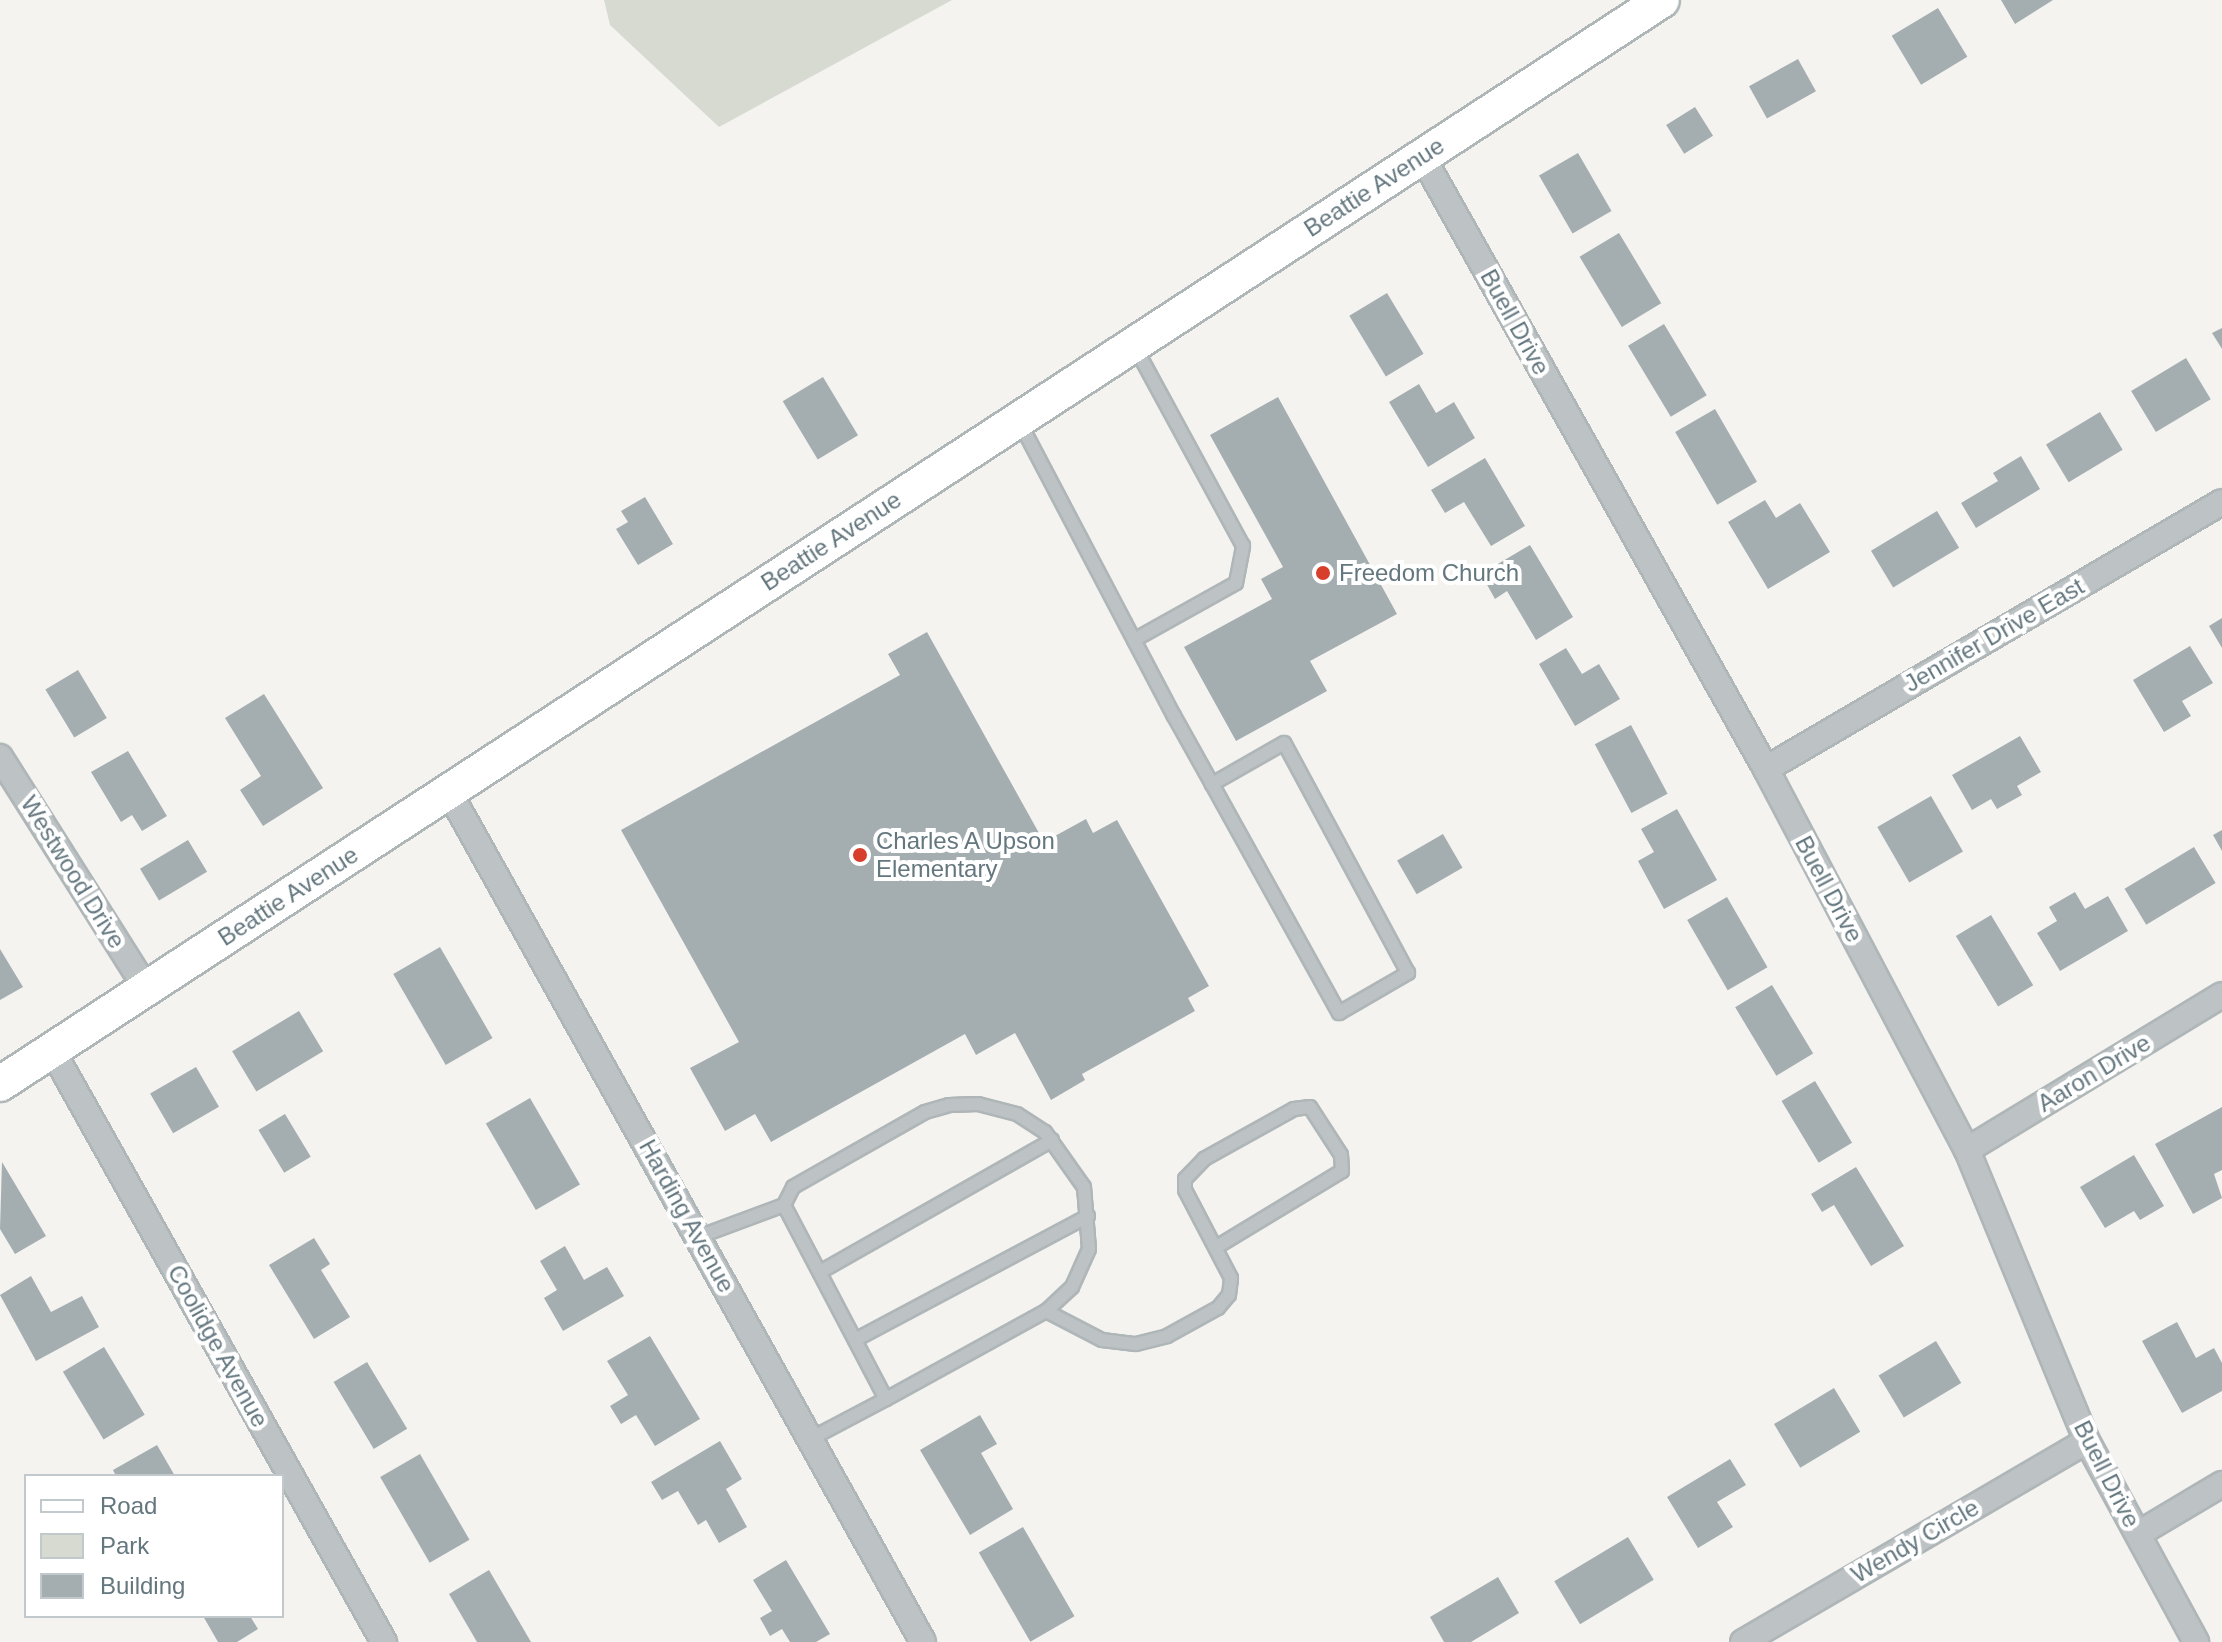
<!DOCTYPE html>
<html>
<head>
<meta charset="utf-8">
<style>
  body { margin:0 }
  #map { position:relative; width:2222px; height:1642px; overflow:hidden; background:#f4f3f0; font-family:Arial,sans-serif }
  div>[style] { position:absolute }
  .green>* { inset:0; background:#d6dad1 }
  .building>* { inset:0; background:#a4aeb1; transform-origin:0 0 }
  .roads { filter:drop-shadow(2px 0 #afb6b8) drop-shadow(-2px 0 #afb6b8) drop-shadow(0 2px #afb6b8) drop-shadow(0 -2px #afb6b8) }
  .lane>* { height:12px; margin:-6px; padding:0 6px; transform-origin:6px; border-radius:6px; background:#bdc2c4 }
  .street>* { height:24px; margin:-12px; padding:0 12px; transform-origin:12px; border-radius:12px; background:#bdc2c4 }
  .secondary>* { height:34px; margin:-17px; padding:0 17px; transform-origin:17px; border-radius:17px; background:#fff }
  .dots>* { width:22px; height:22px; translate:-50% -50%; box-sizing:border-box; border:4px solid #fff; border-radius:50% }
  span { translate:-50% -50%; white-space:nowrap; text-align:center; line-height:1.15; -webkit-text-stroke:8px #fff; paint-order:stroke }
  .street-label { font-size:24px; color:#64777f }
  .poi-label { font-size:24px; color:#64777f }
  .left { translate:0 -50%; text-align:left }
  .legend { position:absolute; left:24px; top:1474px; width:260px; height:144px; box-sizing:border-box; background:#fff; border:2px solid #c1c9cc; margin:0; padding:10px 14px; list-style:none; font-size:24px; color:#64777f }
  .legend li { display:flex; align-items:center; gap:16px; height:40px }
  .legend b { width:40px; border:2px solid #c1c9cc }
</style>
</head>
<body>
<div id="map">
  <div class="green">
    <i style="clip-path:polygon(604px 0,952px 0,719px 127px,610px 25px)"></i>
  </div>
  <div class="building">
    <i style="clip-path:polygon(2001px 0,2053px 0,2015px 24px)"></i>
    <i style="left:1938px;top:8px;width:57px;height:54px;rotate:59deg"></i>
    <i style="left:1798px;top:59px;width:37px;height:56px;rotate:61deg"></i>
    <i style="left:1695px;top:107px;width:34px;height:34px;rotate:58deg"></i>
    <i style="left:1578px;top:153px;width:67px;height:45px;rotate:60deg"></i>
    <i style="left:1619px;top:233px;width:82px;height:46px;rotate:59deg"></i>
    <i style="left:1387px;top:293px;width:71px;height:44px;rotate:59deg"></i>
    <i style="left:1664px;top:324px;width:83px;height:42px;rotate:59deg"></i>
    <i style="clip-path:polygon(2222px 328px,2222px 349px,2212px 333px)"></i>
    <i style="left:2186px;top:358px;width:48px;height:64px;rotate:59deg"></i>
    <i style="left:823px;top:377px;width:68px;height:47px;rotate:59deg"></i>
    <i style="clip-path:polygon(1419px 384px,1436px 413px,1454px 402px,1475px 438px,1428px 467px,1389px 402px)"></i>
    <i style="clip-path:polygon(1278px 397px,1397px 614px,1310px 661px,1327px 691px,1236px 741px,1184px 647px,1272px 599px,1261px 579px,1283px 567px,1210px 435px)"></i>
    <i style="left:1715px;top:409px;width:84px;height:46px;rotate:60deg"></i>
    <i style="left:2100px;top:412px;width:44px;height:63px;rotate:59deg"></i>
    <i style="clip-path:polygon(2021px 456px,2040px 489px,1976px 528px,1961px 503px,1998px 481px,1993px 473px)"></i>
    <i style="clip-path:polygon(1485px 458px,1525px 526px,1491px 546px,1464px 502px,1445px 513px,1431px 490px)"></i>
    <i style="clip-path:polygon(645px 497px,673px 544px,638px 565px,616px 529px,628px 522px,621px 511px)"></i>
    <i style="clip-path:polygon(1765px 500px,1776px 518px,1800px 503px,1830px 552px,1768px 589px,1728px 522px)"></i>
    <i style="left:1937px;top:511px;width:43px;height:77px;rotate:59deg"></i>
    <i style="clip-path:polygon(1530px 545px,1573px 617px,1536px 640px,1507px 591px,1495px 599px,1481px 574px)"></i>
    <i style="clip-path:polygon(2222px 618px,2222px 648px,2209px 626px)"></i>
    <i style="clip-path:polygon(927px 632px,1044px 842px,1086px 819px,1093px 833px,1117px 820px,1209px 986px,1188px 998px,1195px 1011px,1082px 1074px,1085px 1080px,1051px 1100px,1015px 1033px,976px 1055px,965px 1034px,771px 1142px,755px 1114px,725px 1131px,690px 1068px,739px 1042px,621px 830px,900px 675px,888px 654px)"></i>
    <i style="clip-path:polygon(2190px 646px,2213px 683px,2182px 701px,2191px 716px,2164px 732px,2133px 680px)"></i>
    <i style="clip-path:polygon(1566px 648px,1582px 674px,1599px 664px,1620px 699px,1575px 726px,1539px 664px)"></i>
    <i style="left:78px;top:670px;width:56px;height:38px;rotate:59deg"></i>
    <i style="clip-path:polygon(264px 694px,323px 788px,263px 826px,240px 790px,261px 776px,225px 718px)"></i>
    <i style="left:1631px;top:725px;width:78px;height:41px;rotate:62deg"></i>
    <i style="clip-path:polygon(2020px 736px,2041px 772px,2017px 786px,2022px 795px,1997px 809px,1991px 799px,1972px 810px,1952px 775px)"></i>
    <i style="clip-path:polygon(128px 751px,167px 816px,142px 831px,132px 815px,121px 822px,91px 772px)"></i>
    <i style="left:1931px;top:796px;width:64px;height:62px;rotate:60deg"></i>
    <i style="clip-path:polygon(1677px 809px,1717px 880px,1664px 909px,1638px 861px,1654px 852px,1641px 829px)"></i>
    <i style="clip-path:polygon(2222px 830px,2222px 851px,2213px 835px)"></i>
    <i style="left:1443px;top:834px;width:39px;height:53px;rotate:60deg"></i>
    <i style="left:188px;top:840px;width:37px;height:56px;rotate:59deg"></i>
    <i style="left:2194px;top:847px;width:42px;height:81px;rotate:59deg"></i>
    <i style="clip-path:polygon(2075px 892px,2085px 909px,2108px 896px,2128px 931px,2060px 971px,2037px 933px,2057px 921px,2049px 907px)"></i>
    <i style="left:1727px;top:897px;width:81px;height:46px;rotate:60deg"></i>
    <i style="left:1991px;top:915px;width:82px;height:41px;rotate:59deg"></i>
    <i style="left:440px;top:947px;width:105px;height:54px;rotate:60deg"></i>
    <i style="clip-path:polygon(0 949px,23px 987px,0 1000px)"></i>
    <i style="left:1772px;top:985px;width:80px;height:43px;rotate:59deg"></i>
    <i style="left:299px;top:1011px;width:47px;height:78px;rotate:59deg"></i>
    <i style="left:196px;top:1067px;width:46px;height:53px;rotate:60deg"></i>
    <i style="left:1815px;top:1081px;width:72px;height:39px;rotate:59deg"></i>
    <i style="left:530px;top:1098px;width:100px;height:51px;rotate:60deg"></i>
    <i style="clip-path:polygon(2222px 1107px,2222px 1170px,2214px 1174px,2222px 1198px,2193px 1214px,2155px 1144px)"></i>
    <i style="left:285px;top:1114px;width:50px;height:31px;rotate:59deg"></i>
    <i style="clip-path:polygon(2134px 1155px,2164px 1206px,2140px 1220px,2134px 1211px,2105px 1228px,2080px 1187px)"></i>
    <i style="clip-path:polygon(2px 1162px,46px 1236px,15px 1254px,0 1229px)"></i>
    <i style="clip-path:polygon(1856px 1167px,1904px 1246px,1871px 1266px,1834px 1205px,1822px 1212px,1811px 1194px)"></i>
    <i style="clip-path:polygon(314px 1238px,330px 1264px,321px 1270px,350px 1317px,314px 1339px,269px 1265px)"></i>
    <i style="clip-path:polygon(565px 1246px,584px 1280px,607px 1267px,624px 1296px,563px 1331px,544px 1298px,557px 1290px,540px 1261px)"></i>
    <i style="clip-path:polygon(31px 1276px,51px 1312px,82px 1296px,99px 1327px,36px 1361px,0 1295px)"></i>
    <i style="clip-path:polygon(2177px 1322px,2196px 1358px,2214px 1348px,2222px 1363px,2222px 1391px,2182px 1413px,2142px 1341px)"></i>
    <i style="clip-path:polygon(650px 1336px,700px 1419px,655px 1446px,636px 1415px,621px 1424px,610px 1406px,628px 1395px,607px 1361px)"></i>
    <i style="left:1936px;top:1341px;width:49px;height:67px;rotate:59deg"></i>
    <i style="left:104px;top:1347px;width:79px;height:48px;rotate:59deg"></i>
    <i style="left:367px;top:1362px;width:78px;height:39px;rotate:59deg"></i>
    <i style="left:1834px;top:1388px;width:51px;height:70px;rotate:59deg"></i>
    <i style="clip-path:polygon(980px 1415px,997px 1444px,981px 1453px,1013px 1509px,970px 1535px,920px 1450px)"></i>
    <i style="clip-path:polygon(720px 1441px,742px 1479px,726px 1489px,747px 1527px,719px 1543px,706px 1520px,698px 1525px,678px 1491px,662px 1500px,651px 1482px)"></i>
    <i style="clip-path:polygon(157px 1445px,175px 1476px,116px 1476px,113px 1470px)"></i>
    <i style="left:420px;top:1454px;width:99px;height:46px;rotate:60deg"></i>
    <i style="clip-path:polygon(1730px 1459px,1746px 1485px,1717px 1502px,1733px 1527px,1698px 1548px,1667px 1497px)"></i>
    <i style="left:1023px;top:1527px;width:103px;height:51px;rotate:60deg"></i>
    <i style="left:1628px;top:1537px;width:50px;height:86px;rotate:59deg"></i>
    <i style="clip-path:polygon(786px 1560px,830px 1634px,816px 1642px,790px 1642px,782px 1629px,770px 1636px,760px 1618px,772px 1611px,753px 1580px)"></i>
    <i style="clip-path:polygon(489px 1570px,531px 1642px,477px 1642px,449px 1594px)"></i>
    <i style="clip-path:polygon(1498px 1577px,1519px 1613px,1471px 1642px,1444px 1642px,1430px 1617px)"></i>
    <i style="clip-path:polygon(203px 1616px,250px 1616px,258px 1629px,237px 1642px,218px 1642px)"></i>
  </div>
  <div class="roads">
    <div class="lane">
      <i style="left:1019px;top:421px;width:333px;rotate:62.3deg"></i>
      <i style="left:1174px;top:716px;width:78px;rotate:60.8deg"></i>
      <i style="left:1212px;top:784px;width:262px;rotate:61deg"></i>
      <i style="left:1339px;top:1013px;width:80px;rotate:-30.1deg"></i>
      <i style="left:1408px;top:973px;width:261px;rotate:-118.3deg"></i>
      <i style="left:1284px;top:743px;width:83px;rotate:150.3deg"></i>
      <i style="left:1134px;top:640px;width:117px;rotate:-29.2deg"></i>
      <i style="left:1236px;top:583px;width:38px;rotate:-79deg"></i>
      <i style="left:1243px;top:546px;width:226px;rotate:-118.5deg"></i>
      <i style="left:784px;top:1205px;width:20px;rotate:-63deg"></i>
      <i style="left:793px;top:1187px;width:152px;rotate:-29.6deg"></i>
      <i style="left:925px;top:1112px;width:25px;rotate:-16deg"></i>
      <i style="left:949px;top:1105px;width:29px;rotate:-2deg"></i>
      <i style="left:978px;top:1104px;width:40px;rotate:14.4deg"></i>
      <i style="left:1017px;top:1114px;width:33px;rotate:33deg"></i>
      <i style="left:1045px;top:1132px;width:67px;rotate:54.7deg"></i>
      <i style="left:1084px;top:1187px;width:62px;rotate:85.4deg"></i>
      <i style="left:1089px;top:1249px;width:42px;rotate:114.1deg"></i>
      <i style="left:1072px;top:1287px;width:35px;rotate:137deg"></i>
      <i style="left:1046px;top:1311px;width:183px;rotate:151.2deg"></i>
      <i style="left:698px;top:1237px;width:92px;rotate:-20.4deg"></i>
      <i style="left:784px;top:1205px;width:219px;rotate:62.3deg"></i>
      <i style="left:886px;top:1399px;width:86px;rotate:152.2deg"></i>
      <i style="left:820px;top:1272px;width:267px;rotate:-29.6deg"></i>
      <i style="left:1046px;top:1311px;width:63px;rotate:27.4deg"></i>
      <i style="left:1102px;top:1340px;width:34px;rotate:7deg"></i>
      <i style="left:1136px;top:1344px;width:32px;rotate:-14deg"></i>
      <i style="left:1167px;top:1336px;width:58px;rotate:-28.8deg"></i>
      <i style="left:1218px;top:1308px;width:17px;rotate:-50deg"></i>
      <i style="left:1229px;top:1295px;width:17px;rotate:-83deg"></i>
      <i style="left:1231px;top:1278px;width:99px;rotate:-117.6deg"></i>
      <i style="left:1185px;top:1190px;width:11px;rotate:-90deg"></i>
      <i style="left:1185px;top:1179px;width:28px;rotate:-46deg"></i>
      <i style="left:1204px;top:1159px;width:103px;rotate:-29.1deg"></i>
      <i style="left:1294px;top:1109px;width:16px;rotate:-7deg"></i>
      <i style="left:1310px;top:1107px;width:57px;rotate:57.1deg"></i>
      <i style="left:1341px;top:1155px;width:16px;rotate:86deg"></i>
      <i style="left:1342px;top:1171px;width:145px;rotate:148.8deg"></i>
      <i style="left:855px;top:1340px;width:264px;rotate:-28deg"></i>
    </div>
    <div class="street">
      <i style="left:1422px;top:156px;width:703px;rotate:60.7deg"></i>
      <i style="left:1766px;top:769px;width:431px;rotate:62.2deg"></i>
      <i style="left:1967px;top:1150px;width:315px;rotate:67.6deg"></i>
      <i style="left:2087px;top:1441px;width:229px;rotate:61.5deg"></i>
      <i style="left:0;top:757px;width:273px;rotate:57.7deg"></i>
      <i style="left:1766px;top:769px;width:528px;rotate:-30.35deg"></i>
      <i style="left:449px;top:792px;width:973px;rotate:60.85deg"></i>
      <i style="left:52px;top:1050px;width:679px;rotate:60.72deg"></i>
      <i style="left:1967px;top:1150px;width:298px;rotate:-31.3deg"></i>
      <i style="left:2138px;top:1534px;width:98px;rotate:-30.8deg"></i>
      <i style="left:1743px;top:1642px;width:398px;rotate:-30.3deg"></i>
    </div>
    <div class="secondary">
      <i style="left:0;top:1084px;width:1984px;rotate:-33.11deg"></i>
    </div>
  </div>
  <div class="dots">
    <i style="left:1323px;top:573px;background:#d83e2c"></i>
    <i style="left:860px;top:855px;background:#d83e2c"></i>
  </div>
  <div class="street-label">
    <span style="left:1374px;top:187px;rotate:-33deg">Beattie Avenue</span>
    <span style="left:1515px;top:322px;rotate:61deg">Buell Drive</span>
    <span style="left:831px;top:541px;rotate:-33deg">Beattie Avenue</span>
    <span style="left:1994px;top:635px;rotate:-30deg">Jennifer Drive East</span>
    <span style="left:73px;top:872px;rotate:58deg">Westwood Drive</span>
    <span style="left:1829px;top:889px;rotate:62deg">Buell Drive</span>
    <span style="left:288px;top:896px;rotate:-33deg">Beattie Avenue</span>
    <span style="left:2094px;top:1073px;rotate:-31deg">Aaron Drive</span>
    <span style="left:687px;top:1216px;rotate:61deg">Harding Avenue</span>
    <span style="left:218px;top:1346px;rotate:61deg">Coolidge Avenue</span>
    <span style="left:2107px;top:1474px;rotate:63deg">Buell Drive</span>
    <span style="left:1915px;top:1541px;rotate:-30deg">Wendy Circle</span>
  </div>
  <div class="poi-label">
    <span class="left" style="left:1339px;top:573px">Freedom Church</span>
    <span class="left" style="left:876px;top:855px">Charles A Upson<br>Elementary</span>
  </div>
  <ul class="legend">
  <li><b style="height:10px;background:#fff"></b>Road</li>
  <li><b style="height:22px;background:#d6dad1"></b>Park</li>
  <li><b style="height:22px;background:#a4aeb1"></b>Building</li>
  </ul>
</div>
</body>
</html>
